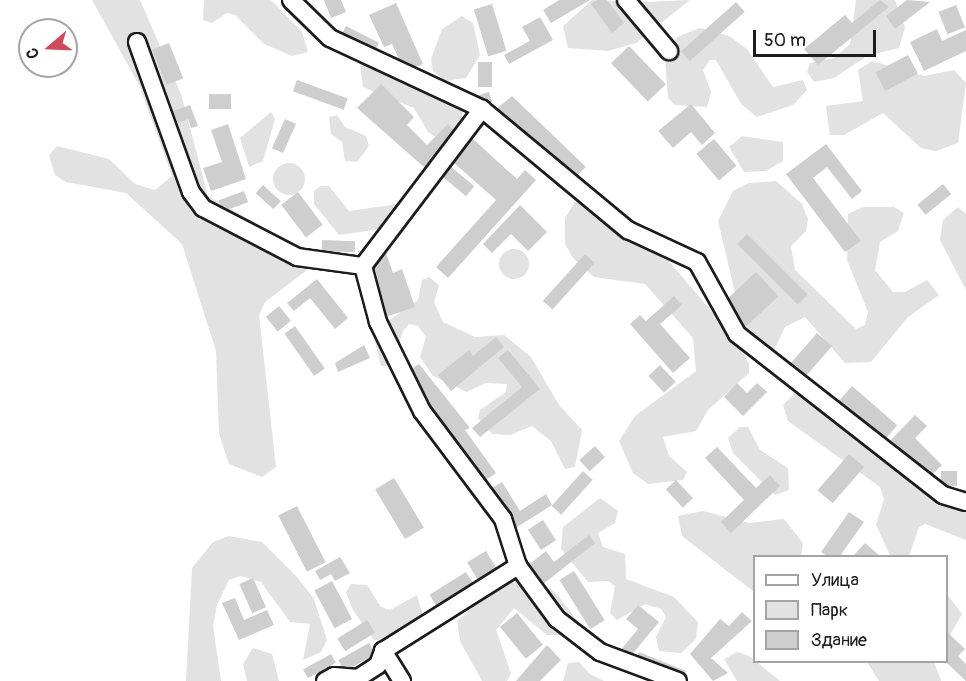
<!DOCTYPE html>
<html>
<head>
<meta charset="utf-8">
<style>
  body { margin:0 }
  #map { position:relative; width:966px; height:681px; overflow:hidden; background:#fff; font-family:Pangolin,sans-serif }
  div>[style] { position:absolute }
  .green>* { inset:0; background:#e2e2e2 }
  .round { border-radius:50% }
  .building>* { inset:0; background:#cecece; transform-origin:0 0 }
  .roads { filter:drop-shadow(2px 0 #1c1c1c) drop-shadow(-2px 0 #1c1c1c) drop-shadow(0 2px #1c1c1c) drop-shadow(0 -2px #1c1c1c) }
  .minor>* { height:16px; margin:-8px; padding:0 8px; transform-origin:8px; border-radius:8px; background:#fff }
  span { translate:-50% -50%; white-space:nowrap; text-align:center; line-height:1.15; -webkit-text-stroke:4.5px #fff; paint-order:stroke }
  .legend { position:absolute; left:753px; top:555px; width:195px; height:108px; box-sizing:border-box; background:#fff; border:2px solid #a4a4a4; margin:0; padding:8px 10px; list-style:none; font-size:18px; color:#1c1c1c }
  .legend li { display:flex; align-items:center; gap:12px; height:30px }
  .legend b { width:30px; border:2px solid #a4a4a4 }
  .north { position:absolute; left:18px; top:18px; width:60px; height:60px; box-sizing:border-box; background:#fff; border:2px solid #a4a4a4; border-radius:50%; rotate:251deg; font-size:16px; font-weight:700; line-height:24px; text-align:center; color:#1c1c1c }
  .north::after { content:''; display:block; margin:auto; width:21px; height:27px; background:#d1495b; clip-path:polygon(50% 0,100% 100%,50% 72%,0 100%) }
  .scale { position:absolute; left:753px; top:30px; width:123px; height:27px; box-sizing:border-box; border:3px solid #1c1c1c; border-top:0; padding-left:8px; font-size:18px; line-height:21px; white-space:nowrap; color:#1c1c1c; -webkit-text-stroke:4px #fff; paint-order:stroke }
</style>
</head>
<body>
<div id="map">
  <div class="green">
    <i style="clip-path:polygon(92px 0,140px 0,181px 94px,208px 196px,308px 253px,306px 271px,265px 302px,259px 315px,276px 467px,262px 477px,229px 464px,219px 434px,216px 351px,182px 244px,126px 193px,66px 182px,55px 175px,49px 155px,57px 146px,109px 159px,135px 184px,155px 190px,172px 176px,139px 85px)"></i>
    <i style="clip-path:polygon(204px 0,271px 0,302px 32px,308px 52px,292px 56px,264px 44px,235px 15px,227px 13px,212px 23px,203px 20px)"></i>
    <i style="clip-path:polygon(592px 0,645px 2px,690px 0,636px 43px,608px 51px,568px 48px,563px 26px)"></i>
    <i style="clip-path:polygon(856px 0,895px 0,905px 27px,899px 48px,867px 56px,834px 78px,814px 82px,807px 72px,810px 63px,834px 58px,850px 44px)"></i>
    <i style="clip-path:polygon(462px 16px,473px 23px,480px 55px,466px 78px,445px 81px,433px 71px,431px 59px,442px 29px)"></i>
    <i style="clip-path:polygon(700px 28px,729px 36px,747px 49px,773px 87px,803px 80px,807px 90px,793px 105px,757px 117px,741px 104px,716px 60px,710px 60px,703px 70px,711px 92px,707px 107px,675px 105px,668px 98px,665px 58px,677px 37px)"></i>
    <i style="clip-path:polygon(367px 56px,465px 105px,452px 147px,428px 132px,414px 108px,363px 87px,360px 63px)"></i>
    <i style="clip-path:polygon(872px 61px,924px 76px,954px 70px,966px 83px,958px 143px,936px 151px,921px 148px,883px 113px,844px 135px,830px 135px,826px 106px,863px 101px,858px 70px)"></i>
    <i style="clip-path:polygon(271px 112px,275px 119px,263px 161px,249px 167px,240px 138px)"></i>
    <i style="clip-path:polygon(337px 115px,345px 127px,366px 136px,369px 146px,357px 162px,345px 161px,342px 142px,331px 134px,329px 117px)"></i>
    <i style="clip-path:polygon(742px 136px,783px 142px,783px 161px,766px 171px,744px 172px,729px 147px)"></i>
    <i class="round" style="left:273px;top:163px;width:32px;height:32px"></i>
    <i style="clip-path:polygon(776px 181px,802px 204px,808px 219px,806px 231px,791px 246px,795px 270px,856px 329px,865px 325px,868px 312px,847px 260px,848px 214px,863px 207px,894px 207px,904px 213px,898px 231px,880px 242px,875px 270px,893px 292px,905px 292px,927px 280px,939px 295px,908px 317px,871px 362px,845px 363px,805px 317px,785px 327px,770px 359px,746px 339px,718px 221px,733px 191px,749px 183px)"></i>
    <i style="clip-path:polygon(321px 186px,329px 186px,349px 211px,398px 204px,405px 215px,394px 227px,339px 235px,314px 204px,314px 191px)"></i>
    <i style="clip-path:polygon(580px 194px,667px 259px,737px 341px,749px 364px,749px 373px,708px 410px,696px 431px,663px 437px,669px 456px,687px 472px,683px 480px,648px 484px,633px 473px,619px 441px,635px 416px,696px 371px,693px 338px,645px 284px,594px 277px,573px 258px,565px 244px,565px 218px)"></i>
    <i style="clip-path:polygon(958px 207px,966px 214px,966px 290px,940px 240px,943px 220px)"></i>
    <i class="round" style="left:499px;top:249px;width:30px;height:30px"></i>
    <i style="clip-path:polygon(429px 277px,439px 285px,434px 302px,443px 322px,475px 337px,504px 335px,531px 357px,559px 405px,582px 430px,575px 467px,565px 469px,551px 441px,532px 426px,510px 435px,492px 434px,478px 418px,480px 410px,506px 392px,507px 384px,486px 383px,467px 392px,433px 376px,420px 357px,426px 337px,418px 326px,409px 324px,403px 331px,392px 366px,381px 366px,375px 342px,381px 326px,418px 300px,422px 280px)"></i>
    <i style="clip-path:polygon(799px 389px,966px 501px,966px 540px,925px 524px,919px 527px,909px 556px,890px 555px,876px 525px,884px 499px,880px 487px,788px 421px,783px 405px)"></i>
    <i style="clip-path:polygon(740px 427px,748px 427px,760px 450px,788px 468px,789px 490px,775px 495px,733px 453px,728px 438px)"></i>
    <i style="clip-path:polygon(600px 498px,618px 511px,615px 523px,598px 533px,603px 547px,625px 554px,626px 579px,674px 597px,698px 622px,696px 639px,681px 653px,659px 651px,656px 637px,666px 617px,661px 609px,645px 604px,617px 620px,610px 613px,615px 586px,608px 581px,588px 582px,561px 549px,563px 527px)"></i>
    <i style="clip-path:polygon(703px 511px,749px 523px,784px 519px,803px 543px,801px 556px,754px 556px,754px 592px,682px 536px,678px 516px)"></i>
    <i style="clip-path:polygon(229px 536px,262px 542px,298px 578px,314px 599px,327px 640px,321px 652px,303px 660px,310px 624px,290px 622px,261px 582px,240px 576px,229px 580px,217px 605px,213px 626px,221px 681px,186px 681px,192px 568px,213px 542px)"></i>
    <i style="clip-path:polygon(515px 570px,528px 572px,557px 594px,578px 622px,566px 635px,547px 635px,514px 608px,496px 630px,511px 673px,507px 681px,482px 681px,460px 641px,457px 621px)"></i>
    <i style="clip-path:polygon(351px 584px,367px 585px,381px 607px,390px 610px,417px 595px,423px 616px,386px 640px,374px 640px,353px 610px,346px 592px)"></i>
    <i style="clip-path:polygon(947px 594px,962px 614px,947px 640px)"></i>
    <i style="clip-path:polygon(253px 648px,272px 654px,279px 681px,247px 681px,243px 664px)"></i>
    <i style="clip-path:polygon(737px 652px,749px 656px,780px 681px,737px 681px,724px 659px)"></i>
    <i style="clip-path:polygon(579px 662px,590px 674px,604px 681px,563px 681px,568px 663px)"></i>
    <i style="clip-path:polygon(867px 662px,934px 662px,941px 681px,879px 681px)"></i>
  </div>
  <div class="building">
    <i style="clip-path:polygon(324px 0,341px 0,346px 12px,331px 18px)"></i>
    <i style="clip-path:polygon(559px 0,590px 0,551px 23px,543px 10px)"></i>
    <i style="clip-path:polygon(597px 0,607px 0,624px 23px,612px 33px,591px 4px)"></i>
    <i style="clip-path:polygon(880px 0,889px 7px,818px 65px,804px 49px,845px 15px,852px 23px)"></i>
    <i style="clip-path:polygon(907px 0,930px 2px,895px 29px,886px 16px)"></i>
    <i style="left:736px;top:2px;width:13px;height:74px;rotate:48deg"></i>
    <i style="clip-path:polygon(396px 3px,423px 64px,405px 72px,392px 44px,384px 47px,369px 15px)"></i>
    <i style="left:492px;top:4px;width:49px;height:19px;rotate:73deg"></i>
    <i style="left:956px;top:5px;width:24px;height:19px;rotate:68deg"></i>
    <i style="clip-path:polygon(540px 17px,553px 40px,509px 64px,504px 55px,530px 41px,522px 27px)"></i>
    <i style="left:346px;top:26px;width:37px;height:13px;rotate:27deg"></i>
    <i style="clip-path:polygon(937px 29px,942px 41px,966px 30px,966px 51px,924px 71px,910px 42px)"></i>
    <i style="left:169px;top:43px;width:38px;height:18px;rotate:68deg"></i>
    <i style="left:629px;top:46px;width:53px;height:25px;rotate:46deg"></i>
    <i style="left:908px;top:55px;width:21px;height:37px;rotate:62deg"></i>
    <i style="left:478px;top:62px;width:14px;height:25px"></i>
    <i style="left:297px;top:80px;width:54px;height:12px;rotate:20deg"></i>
    <i style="clip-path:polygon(381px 84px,414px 117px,407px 125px,427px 145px,448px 124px,458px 135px,425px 168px,357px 108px)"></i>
    <i style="left:489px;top:92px;width:10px;height:18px;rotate:73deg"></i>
    <i style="left:209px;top:94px;width:22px;height:15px"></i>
    <i style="clip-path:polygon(512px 96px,586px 167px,565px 187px,495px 110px)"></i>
    <i style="clip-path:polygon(691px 104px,715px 133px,702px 145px,691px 132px,673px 148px,658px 131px)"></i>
    <i style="clip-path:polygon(190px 105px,198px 126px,191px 128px,188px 119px,178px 123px,173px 111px)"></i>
    <i style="left:285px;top:119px;width:12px;height:32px;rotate:24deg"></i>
    <i style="clip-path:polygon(228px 124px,246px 179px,211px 191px,203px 168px,222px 162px,211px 130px)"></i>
    <i style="clip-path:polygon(473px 139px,517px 179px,525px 170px,536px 180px,448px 278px,436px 267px,496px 200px,453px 162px)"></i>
    <i style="left:714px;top:139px;width:35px;height:23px;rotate:50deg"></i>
    <i style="clip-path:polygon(826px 144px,862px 191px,852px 199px,827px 167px,813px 178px,861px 241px,845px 252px,786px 174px)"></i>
    <i style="left:449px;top:165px;width:33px;height:13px;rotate:40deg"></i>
    <i style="left:943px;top:184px;width:13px;height:33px;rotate:51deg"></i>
    <i style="left:263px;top:185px;width:24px;height:11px;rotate:42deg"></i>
    <i style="left:244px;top:191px;width:12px;height:27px;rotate:70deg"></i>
    <i style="left:298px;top:192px;width:41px;height:21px;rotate:53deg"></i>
    <i style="clip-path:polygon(520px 205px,547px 232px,528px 251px,511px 234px,492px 253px,483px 244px)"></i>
    <i style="left:747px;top:234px;width:86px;height:14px;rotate:45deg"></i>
    <i style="left:322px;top:240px;width:33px;height:11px;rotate:2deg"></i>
    <i style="clip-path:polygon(384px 247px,393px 273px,402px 269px,415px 307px,386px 317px,371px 252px)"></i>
    <i style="left:585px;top:254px;width:13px;height:63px;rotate:42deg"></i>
    <i style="left:756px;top:272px;width:33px;height:49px;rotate:47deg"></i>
    <i style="clip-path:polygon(317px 279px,348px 318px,335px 329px,310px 298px,294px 311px,287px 303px)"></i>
    <i style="clip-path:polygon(674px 296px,682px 305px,660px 324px,690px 358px,673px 373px,630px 324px,640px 315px,646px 321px)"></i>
    <i style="left:279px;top:306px;width:19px;height:17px;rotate:51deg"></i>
    <i style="left:295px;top:326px;width:52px;height:13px;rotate:55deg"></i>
    <i style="left:817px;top:333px;width:20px;height:45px;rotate:41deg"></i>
    <i style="clip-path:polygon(496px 337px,504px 347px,451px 391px,438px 375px,469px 350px,473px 356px)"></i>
    <i style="clip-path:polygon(364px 345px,370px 358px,338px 372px,335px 363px)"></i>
    <i style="clip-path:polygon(508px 350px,540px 389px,480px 437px,472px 428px,522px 387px,498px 358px)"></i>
    <i style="clip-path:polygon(419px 364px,470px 428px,465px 430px,496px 473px,476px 487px,404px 374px)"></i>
    <i style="left:660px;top:365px;width:23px;height:16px;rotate:47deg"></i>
    <i style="clip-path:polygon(737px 383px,747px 393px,757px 383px,767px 392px,743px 416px,724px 397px)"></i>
    <i style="left:852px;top:386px;width:60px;height:20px;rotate:41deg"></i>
    <i style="clip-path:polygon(915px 415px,927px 426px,915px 438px,942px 465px,930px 477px,891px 440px)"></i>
    <i style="left:595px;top:446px;width:15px;height:21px;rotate:48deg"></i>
    <i style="clip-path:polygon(717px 447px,756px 488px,770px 475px,780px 486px,731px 533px,721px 522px,744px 500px,705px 458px)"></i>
    <i style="left:849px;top:454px;width:20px;height:48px;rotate:41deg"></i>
    <i style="left:583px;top:471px;width:13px;height:47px;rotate:42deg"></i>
    <i style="left:941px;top:471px;width:16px;height:15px"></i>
    <i style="left:394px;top:478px;width:58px;height:22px;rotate:59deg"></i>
    <i style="left:676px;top:480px;width:25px;height:14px;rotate:47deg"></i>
    <i style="clip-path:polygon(502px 482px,520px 511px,546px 494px,552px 505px,511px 531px,486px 492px)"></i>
    <i style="left:297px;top:506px;width:63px;height:21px;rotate:63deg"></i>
    <i style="clip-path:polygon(849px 512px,864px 522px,840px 556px,827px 556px,821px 552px)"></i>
    <i style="left:543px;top:520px;width:24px;height:18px;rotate:57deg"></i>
    <i style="clip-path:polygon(589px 535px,595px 543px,542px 585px,527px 566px,546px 551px,554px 562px)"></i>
    <i style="clip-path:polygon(865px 543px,880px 556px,854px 555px)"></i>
    <i style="left:486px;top:551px;width:21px;height:22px;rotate:59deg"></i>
    <i style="clip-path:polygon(340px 557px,350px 573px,335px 581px,331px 574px,320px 580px,315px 571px)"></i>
    <i style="left:574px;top:571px;width:58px;height:17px;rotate:58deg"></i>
    <i style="left:466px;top:572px;width:15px;height:43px;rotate:58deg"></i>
    <i style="left:253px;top:578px;width:32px;height:15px;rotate:66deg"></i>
    <i style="left:332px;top:581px;width:43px;height:20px;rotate:62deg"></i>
    <i style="clip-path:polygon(235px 598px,244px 620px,267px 610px,274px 625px,239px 640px,222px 603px)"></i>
    <i style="clip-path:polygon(638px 605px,659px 622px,619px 670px,610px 663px,638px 629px,626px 619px)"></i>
    <i style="clip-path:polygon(742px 612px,752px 621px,711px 658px,728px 673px,713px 681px,690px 654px,720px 619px,729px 626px)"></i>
    <i style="left:517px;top:613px;width:41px;height:22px;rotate:51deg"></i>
    <i style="left:367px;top:620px;width:15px;height:35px;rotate:58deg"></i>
    <i style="clip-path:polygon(946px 631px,965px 649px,958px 656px,966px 664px,966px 681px,946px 662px)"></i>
    <i style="left:369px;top:643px;width:13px;height:35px;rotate:61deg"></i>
    <i style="clip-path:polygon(547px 645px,561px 660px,540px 681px,516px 681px)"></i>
    <i style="clip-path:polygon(639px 652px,686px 671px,682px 681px,652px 681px,630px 672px)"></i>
    <i style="left:331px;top:654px;width:10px;height:32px;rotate:61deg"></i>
  </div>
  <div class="roads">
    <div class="minor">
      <i style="left:291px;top:0;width:54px;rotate:44.3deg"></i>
      <i style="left:330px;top:38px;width:168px;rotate:25deg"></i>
      <i style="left:482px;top:109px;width:190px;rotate:39.7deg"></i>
      <i style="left:628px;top:230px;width:76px;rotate:24.9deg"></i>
      <i style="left:697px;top:262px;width:82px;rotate:60.9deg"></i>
      <i style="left:737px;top:334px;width:261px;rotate:38deg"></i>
      <i style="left:943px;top:495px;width:24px;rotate:17deg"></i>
      <i style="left:626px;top:0;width:67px;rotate:49.9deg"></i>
      <i style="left:137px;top:42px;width:159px;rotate:70.2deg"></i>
      <i style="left:191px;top:192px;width:20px;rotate:53deg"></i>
      <i style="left:203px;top:208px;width:106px;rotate:27.5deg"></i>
      <i style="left:297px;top:257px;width:67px;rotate:7.8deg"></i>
      <i style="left:363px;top:266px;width:58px;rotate:75deg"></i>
      <i style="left:378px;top:322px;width:99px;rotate:63.7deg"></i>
      <i style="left:422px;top:411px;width:135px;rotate:53.1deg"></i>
      <i style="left:503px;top:519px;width:49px;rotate:72.3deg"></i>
      <i style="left:518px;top:566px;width:66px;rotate:53.7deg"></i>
      <i style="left:557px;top:619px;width:54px;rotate:37.5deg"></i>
      <i style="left:600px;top:652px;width:83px;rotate:20.4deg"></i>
      <i style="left:363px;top:266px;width:197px;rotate:-52.8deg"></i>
      <i style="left:325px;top:681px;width:10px;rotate:-29deg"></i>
      <i style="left:334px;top:676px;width:24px;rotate:5deg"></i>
      <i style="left:358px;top:678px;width:24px;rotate:-33deg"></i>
      <i style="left:378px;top:665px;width:15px;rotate:-70deg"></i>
      <i style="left:402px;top:681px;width:36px;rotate:-122deg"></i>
      <i style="left:383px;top:651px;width:160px;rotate:-32.2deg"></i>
    </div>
  </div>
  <ul class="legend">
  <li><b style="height:8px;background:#fff"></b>Улица</li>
  <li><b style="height:16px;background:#e2e2e2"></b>Парк</li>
  <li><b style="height:16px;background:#cecece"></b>Здание</li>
  </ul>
  <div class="north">С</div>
  <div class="scale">50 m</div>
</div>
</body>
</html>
